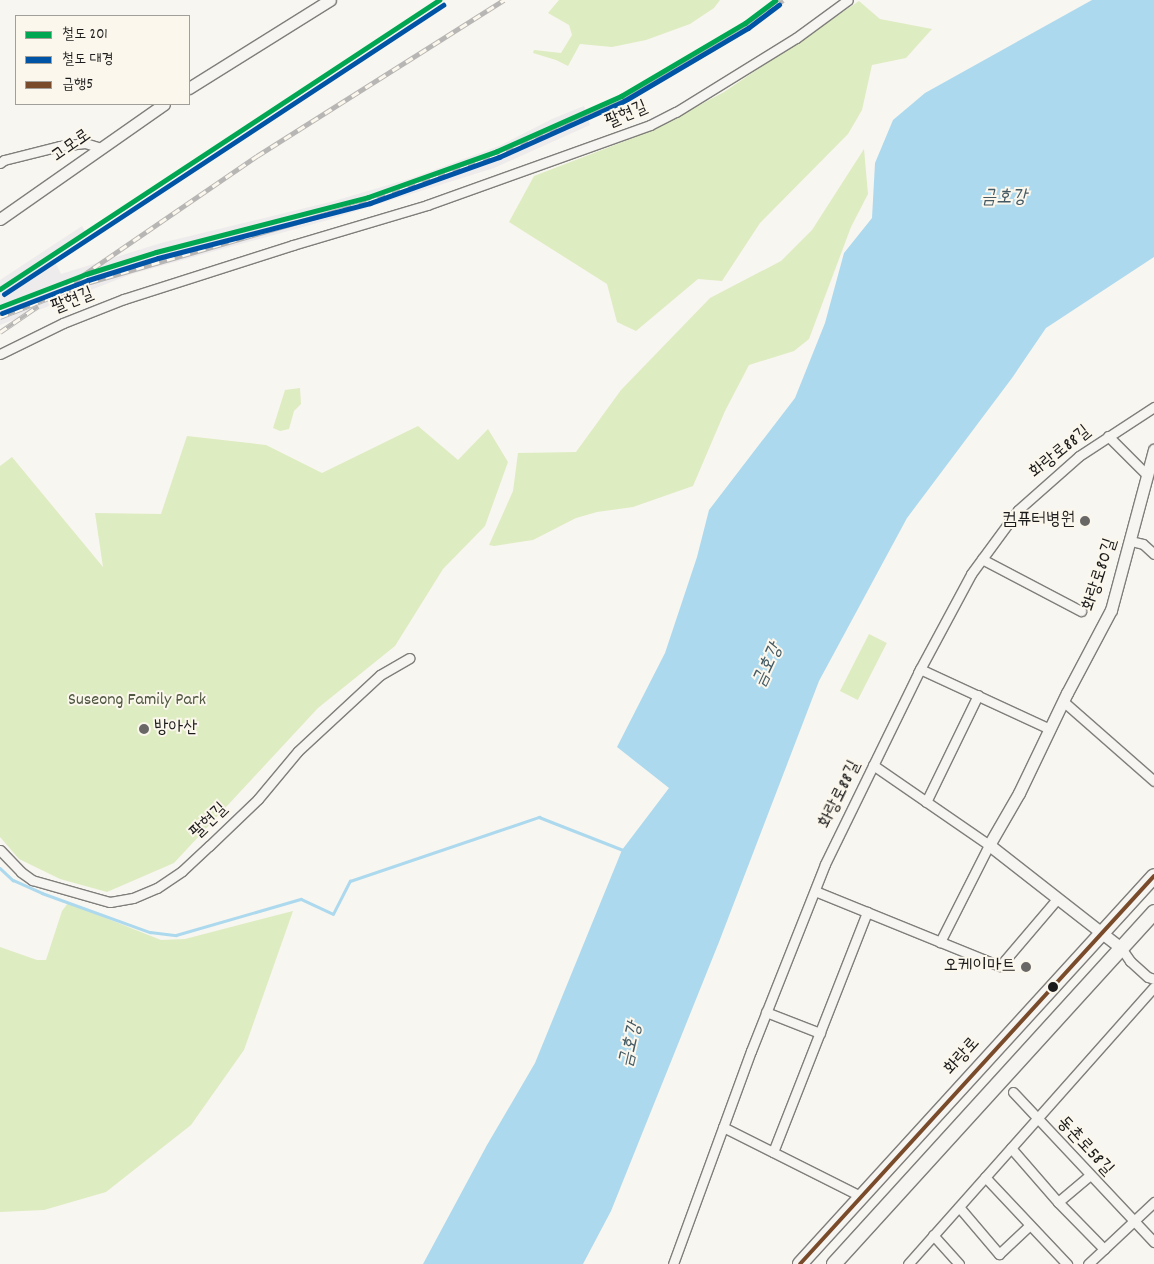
<!DOCTYPE html>
<html>
<head>
<meta charset="utf-8">
<style>
  body { margin:0 }
  #map { position:relative; width:1154px; height:1264px; overflow:hidden; background:#f8f6f0; font-family:Dekko,"Poor Story",sans-serif }
  div>[style] { position:absolute }
  .built>* { inset:0; background:#eeebec }
  .green>* { inset:0; background:#deecc1; transform-origin:0 0 }
  .water>* { inset:0; background:#acd9ee }
  .stream>* { height:2.5px; margin:-1.25px; padding:0 1.25px; transform-origin:1.25px; border-radius:1.25px; background:#acd9ee }
  .roads { filter:drop-shadow(1px 0 #7f7e7b) drop-shadow(-1px 0 #7f7e7b) drop-shadow(0 1px #7f7e7b) drop-shadow(0 -1px #7f7e7b) }
  .street>* { height:9px; margin:-4.5px; padding:0 4.5px; transform-origin:4.5px; border-radius:4.5px; background:#f6f5f1 }
  .secondary>* { height:11px; margin:-5.5px; padding:0 5.5px; transform-origin:5.5px; border-radius:5.5px; background:#f6f5f1 }
  .primary>* { height:14px; margin:-7px; padding:0 7px; transform-origin:7px; border-radius:7px; background:#f6f5f1 }
  .rail>* { height:4.5px; margin-top:-2.25px; transform-origin:0; background:repeating-linear-gradient(90deg,#fbf7ec 0 8px,#b7b6b4 0 16px); box-sizing:border-box; border-block:1px solid #b7b6b4 }
  .bus-1>* { height:4px; margin:-2px; padding:0 2px; transform-origin:2px; border-radius:2px; background:#7a4b2a }
  .rail-1>* { height:5px; margin:-2.5px; padding:0 2.5px; transform-origin:2.5px; border-radius:2.5px; background:#00a651 }
  .rail-2>* { height:5px; margin:-2.5px; padding:0 2.5px; transform-origin:2.5px; border-radius:2.5px; background:#0054a6 }
  .dots>* { width:14px; height:14px; translate:-50% -50%; box-sizing:border-box; border:2px solid #fbf7ec; border-radius:50% }
  span { translate:-50% -50%; white-space:nowrap; text-align:center; line-height:1.15; -webkit-text-stroke:4px #fbf7ec; paint-order:stroke }
  .street-label { font-size:18px; color:#1c1c1c }
  .poi-label { font-size:18px; color:#1c1c1c }
  .right { translate:-100% -50%; text-align:right }
  .left { translate:0 -50%; text-align:left }
  .park-label { font-size:18px; color:#505842 }
  .water-label { font-size:19px; color:#435a65; font-style:italic }
  .legend { position:absolute; left:15px; top:15px; width:175px; height:90px; box-sizing:border-box; background:#fbf7ec; border:1px solid #a29f99; margin:0; padding:6px 9px; list-style:none; font-size:15px; color:#1c1c1c }
  .legend li { display:flex; align-items:center; gap:10px; height:25px }
  .legend b { width:25px; border:1px solid #a29f99 }
</style>
</head>
<body>
<div id="map">
  <div class="built">
    <i style="clip-path:polygon(584px 106px,590px 125px,494px 168px,328px 220px,132px 274px,0 325px,0 280px,82px 226px,88px 236px,53px 258px,61px 274px,161px 243px,334px 201px,412px 178px,499px 146px,552px 119px)"></i>
  </div>
  <div class="green">
    <i style="clip-path:polygon(559px 0,720px 0,714px 8px,690px 24px,646px 40px,612px 47px,580px 44px,568px 66px,556px 60px,533px 53px,534px 50px,561px 53px,572px 35px,569px 25px,548px 13px)"></i>
    <i style="clip-path:polygon(859px 1px,880px 19px,932px 29px,906px 58px,872px 65px,862px 110px,848px 134px,760px 223px,722px 281px,698px 279px,636px 331px,617px 322px,607px 284px,509px 222px,534px 176px,651px 131px,724px 92px)"></i>
    <i style="clip-path:polygon(864px 149px,868px 194px,851px 227px,809px 339px,794px 351px,749px 365px,725px 411px,693px 486px,633px 507px,597px 512px,576px 518px,533px 540px,494px 546px,489px 545px,513px 491px,518px 453px,576px 452px,621px 390px,710px 298px,781px 261px,812px 230px)"></i>
    <i style="clip-path:polygon(300px 388px,301px 404px,294px 411px,289px 429px,280px 431px,273px 428px,285px 390px)"></i>
    <i style="clip-path:polygon(418px 426px,458px 460px,488px 429px,508px 462px,485px 526px,443px 569px,395px 646px,318px 708px,174px 863px,107px 892px,60px 879px,19px 859px,0 837px,0 466px,12px 457px,103px 567px,95px 513px,161px 514px,187px 436px,266px 445px,322px 473px)"></i>
    <i style="left:869px;top:634px;width:20px;height:64px;rotate:27deg"></i>
    <i style="clip-path:polygon(68px 903px,161px 940px,185px 939px,293px 911px,244px 1050px,191px 1125px,106px 1192px,44px 1210px,0 1212px,0 947px,37px 960px,46px 960px,62px 911px)"></i>
  </div>
  <div class="water">
    <i style="clip-path:polygon(1092px 0,1154px 0,1154px 257px,1046px 328px,1012px 378px,907px 518px,819px 681px,719px 942px,611px 1211px,583px 1264px,423px 1264px,487px 1145px,535px 1063px,622px 850px,669px 788px,617px 747px,665px 653px,697px 557px,709px 510px,795px 398px,825px 323px,844px 253px,872px 218px,875px 163px,893px 120px,925px 93px)"></i>
  </div>
  <div class="stream">
    <i style="left:0;top:868px;width:18px;rotate:43deg"></i>
    <i style="left:13px;top:880px;width:32px;rotate:24deg"></i>
    <i style="left:42px;top:893px;width:115px;rotate:19.9deg"></i>
    <i style="left:150px;top:932px;width:26px;rotate:7deg"></i>
    <i style="left:176px;top:935px;width:130px;rotate:-16.1deg"></i>
    <i style="left:301px;top:899px;width:35px;rotate:25deg"></i>
    <i style="left:333px;top:914px;width:37px;rotate:-63deg"></i>
    <i style="left:350px;top:881px;width:200px;rotate:-18.7deg"></i>
    <i style="left:539px;top:817px;width:90px;rotate:21.4deg"></i>
  </div>
  <div class="roads">
    <div class="street">
      <i style="left:0;top:163px;width:5px;rotate:-37deg"></i>
      <i style="left:4px;top:160px;width:58px;rotate:-14deg"></i>
      <i style="left:60px;top:146px;width:25px;rotate:-7deg"></i>
      <i style="left:85px;top:143px;width:17px;rotate:17deg"></i>
      <i style="left:0;top:354px;width:70px;rotate:-26.2deg"></i>
      <i style="left:63px;top:323px;width:66px;rotate:-21.5deg"></i>
      <i style="left:124px;top:299px;width:177px;rotate:-17.7deg"></i>
      <i style="left:293px;top:245px;width:140px;rotate:-16.6deg"></i>
      <i style="left:427px;top:205px;width:237px;rotate:-19.7deg"></i>
      <i style="left:650px;top:125px;width:29px;rotate:-27deg"></i>
      <i style="left:676px;top:112px;width:141px;rotate:-31.7deg"></i>
      <i style="left:796px;top:38px;width:64px;rotate:-36.2deg"></i>
      <i style="left:1108px;top:436px;width:55px;rotate:45deg"></i>
      <i style="left:1131px;top:541px;width:12px;rotate:14deg"></i>
      <i style="left:1143px;top:544px;width:15px;rotate:42deg"></i>
      <i style="left:982px;top:559px;width:112px;rotate:27.7deg"></i>
      <i style="left:920px;top:669px;width:143px;rotate:24.8deg"></i>
      <i style="left:1063px;top:701px;width:121px;rotate:41.3deg"></i>
      <i style="left:873px;top:765px;width:141px;rotate:34.6deg"></i>
      <i style="left:989px;top:845px;width:109px;rotate:116.8deg"></i>
      <i style="left:926px;top:802px;width:119px;rotate:-64.1deg"></i>
      <i style="left:0;top:850px;width:30px;rotate:46deg"></i>
      <i style="left:21px;top:872px;width:14px;rotate:36deg"></i>
      <i style="left:32px;top:880px;width:81px;rotate:15.8deg"></i>
      <i style="left:110px;top:902px;width:23px;rotate:-10deg"></i>
      <i style="left:133px;top:898px;width:26px;rotate:-23deg"></i>
      <i style="left:157px;top:888px;width:30px;rotate:-34deg"></i>
      <i style="left:182px;top:871px;width:37px;rotate:-43deg"></i>
      <i style="left:209px;top:846px;width:68px;rotate:-43.8deg"></i>
      <i style="left:258px;top:799px;width:62px;rotate:-50.2deg"></i>
      <i style="left:298px;top:751px;width:112px;rotate:-42.8deg"></i>
      <i style="left:380px;top:675px;width:34px;rotate:-30deg"></i>
      <i style="left:815px;top:891px;width:200px;rotate:22.1deg"></i>
      <i style="left:1000px;top:966px;width:88px;rotate:-49.6deg"></i>
      <i style="left:1121px;top:948px;width:16px;rotate:55deg"></i>
      <i style="left:1130px;top:961px;width:24px;rotate:42deg"></i>
      <i style="left:1148px;top:977px;width:6px;rotate:18deg"></i>
      <i style="left:766px;top:1012px;width:58px;rotate:21.3deg"></i>
      <i style="left:1013px;top:1092px;width:206px;rotate:46.8deg"></i>
      <i style="left:723px;top:1127px;width:156px;rotate:26.7deg"></i>
      <i style="left:1011px;top:1148px;width:72px;rotate:49deg"></i>
      <i style="left:1058px;top:1202px;width:40px;rotate:-40deg"></i>
      <i style="left:773px;top:1152px;width:258px;rotate:-68.6deg"></i>
      <i style="left:985px;top:1177px;width:120px;rotate:46.7deg"></i>
      <i style="left:1058px;top:1202px;width:66px;rotate:45.6deg"></i>
      <i style="left:959px;top:1207px;width:62px;rotate:49.6deg"></i>
      <i style="left:999px;top:1254px;width:42px;rotate:-43.1deg"></i>
      <i style="left:933px;top:1235px;width:39px;rotate:48deg"></i>
      <i style="left:673px;top:1264px;width:227px;rotate:-69.9deg"></i>
      <i style="left:751px;top:1051px;width:201px;rotate:-68.4deg"></i>
      <i style="left:825px;top:864px;width:212px;rotate:-64deg"></i>
      <i style="left:918px;top:673px;width:112px;rotate:-61.8deg"></i>
      <i style="left:971px;top:574px;width:79px;rotate:-53.7deg"></i>
      <i style="left:1018px;top:510px;width:81px;rotate:-41.5deg"></i>
      <i style="left:1079px;top:456px;width:90px;rotate:-33.2deg"></i>
      <i style="left:908px;top:1264px;width:370px;rotate:-48.4deg"></i>
      <i style="left:1088px;top:1264px;width:91px;rotate:-43.2deg"></i>
    </div>
    <div class="secondary">
      <i style="left:189px;top:88px;width:166px;rotate:-32deg"></i>
      <i style="left:0;top:219px;width:200px;rotate:-35deg"></i>
      <i style="left:1121px;top:948px;width:167px;rotate:-142deg"></i>
      <i style="left:989px;top:845px;width:60px;rotate:-60deg"></i>
      <i style="left:1019px;top:793px;width:111px;rotate:-64.4deg"></i>
      <i style="left:1067px;top:693px;width:94px;rotate:-62.1deg"></i>
      <i style="left:1111px;top:610px;width:166px;rotate:-75deg"></i>
    </div>
    <div class="primary">
      <i style="left:800px;top:1264px;width:525px;rotate:-47.62deg"></i>
      <i style="left:834px;top:1264px;width:476px;rotate:-47.7deg"></i>
    </div>
  </div>
  <div class="rail">
    <i style="left:67px;top:286px;width:230px;rotate:-34.4deg"></i>
    <i style="left:257px;top:156px;width:292px;rotate:-32.3deg"></i>
    <i style="left:0;top:317px;width:97px;rotate:-21.3deg"></i>
    <i style="left:90px;top:282px;width:291px;rotate:-16.1deg"></i>
    <i style="left:370px;top:201px;width:137px;rotate:-19.6deg"></i>
    <i style="left:499px;top:155px;width:135px;rotate:-23.5deg"></i>
    <i style="left:623px;top:101px;width:145px;rotate:-30.6deg"></i>
    <i style="left:748px;top:27px;width:44px;rotate:-37.6deg"></i>
    <i style="left:0;top:332px;width:46px;rotate:-34.4deg"></i>
  </div>
  <div class="bus-1">
    <i style="left:800px;top:1264px;width:525px;rotate:-47.62deg"></i>
  </div>
  <div class="rail-1">
    <i style="left:0;top:289px;width:526px;rotate:-33.36deg"></i>
    <i style="left:0;top:307px;width:92px;rotate:-21deg"></i>
    <i style="left:86px;top:274px;width:73px;rotate:-17.4deg"></i>
    <i style="left:156px;top:252px;width:219px;rotate:-14.5deg"></i>
    <i style="left:368px;top:197px;width:137px;rotate:-19.6deg"></i>
    <i style="left:497px;top:151px;width:136px;rotate:-23.9deg"></i>
    <i style="left:621px;top:96px;width:144px;rotate:-30.5deg"></i>
    <i style="left:745px;top:23px;width:38px;rotate:-37deg"></i>
  </div>
  <div class="rail-2">
    <i style="left:4px;top:294px;width:526px;rotate:-33.36deg"></i>
    <i style="left:2px;top:313px;width:92px;rotate:-21deg"></i>
    <i style="left:88px;top:280px;width:73px;rotate:-17.4deg"></i>
    <i style="left:158px;top:258px;width:219px;rotate:-14.5deg"></i>
    <i style="left:370px;top:203px;width:137px;rotate:-19.6deg"></i>
    <i style="left:499px;top:157px;width:137px;rotate:-24.1deg"></i>
    <i style="left:624px;top:101px;width:144px;rotate:-30.5deg"></i>
    <i style="left:748px;top:28px;width:39px;rotate:-37deg"></i>
  </div>
  <div class="dots">
    <i style="left:1085px;top:521px;background:#696866"></i>
    <i style="left:144px;top:729px;background:#696866"></i>
    <i style="left:1026px;top:967px;background:#696866"></i>
    <i style="left:1053px;top:987px;background:#1c1c1c"></i>
  </div>
  <div class="street-label">
    <span style="left:627px;top:116px;rotate:-23deg">팔현길</span>
    <span style="left:72px;top:147px;rotate:-35deg">고모로</span>
    <span style="left:73px;top:302px;rotate:-22deg">팔현길</span>
    <span style="left:1061px;top:453px;rotate:-39deg">화랑로88길</span>
    <span style="left:1101px;top:575px;rotate:-72deg">화랑로80길</span>
    <span style="left:841px;top:795px;rotate:-64deg">화랑로88길</span>
    <span style="left:210px;top:822px;rotate:-44deg">팔현길</span>
    <span style="left:963px;top:1057px;rotate:-48deg">화랑로</span>
    <span style="left:1084px;top:1147px;rotate:47deg">동촌로58길</span>
  </div>
  <div class="poi-label">
    <span class="right" style="left:1075px;top:521px">컴퓨터병원</span>
    <span class="left" style="left:154px;top:729px">방아산</span>
    <span class="right" style="left:1016px;top:967px">오케이마트</span>
  </div>
  <div class="park-label">
    <span style="left:137px;top:701px">Suseong Family Park</span>
  </div>
  <div class="water-label">
    <span style="left:1004px;top:199px">금호강</span>
    <span style="left:769px;top:666px;rotate:-65deg">금호강</span>
    <span style="left:632px;top:1045px;rotate:-77deg">금호강</span>
  </div>
  <ul class="legend">
  <li><b style="height:6px;background:#00a651"></b>철도 201</li>
  <li><b style="height:6px;background:#0054a6"></b>철도 대경</li>
  <li><b style="height:6px;background:#7a4b2a"></b>급행5</li>
  </ul>
</div>
</body>
</html>
